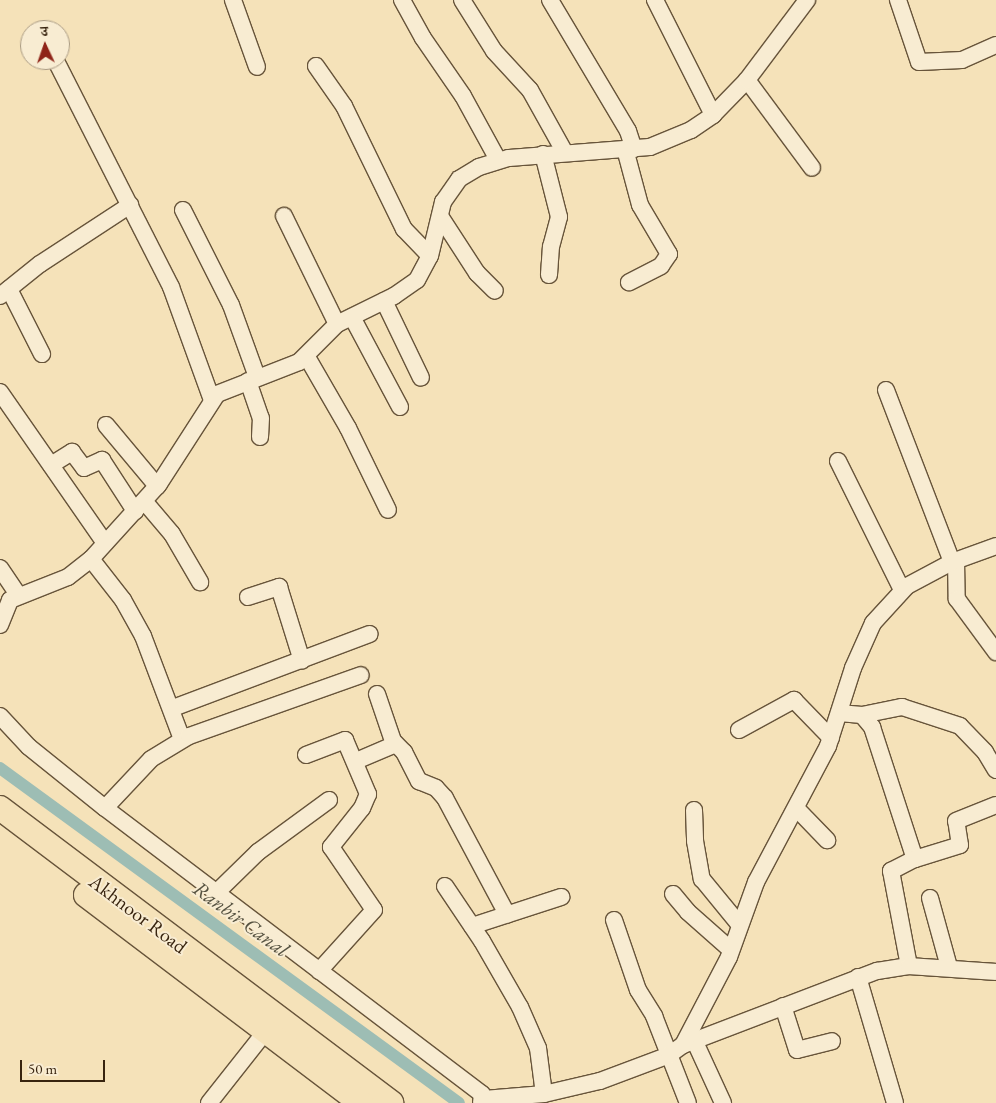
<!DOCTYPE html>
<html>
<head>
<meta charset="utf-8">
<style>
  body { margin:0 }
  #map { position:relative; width:996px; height:1103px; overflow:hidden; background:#f5e2b9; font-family:"EB Garamond","Noto Serif Devanagari",serif }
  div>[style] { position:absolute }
  .canal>* { height:12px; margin:-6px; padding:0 6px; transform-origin:6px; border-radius:6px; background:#9dbdb4 }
  .roads { filter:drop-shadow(1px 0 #67543a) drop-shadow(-1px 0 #67543a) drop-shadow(0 1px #67543a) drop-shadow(0 -1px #67543a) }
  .minor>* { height:16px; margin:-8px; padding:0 8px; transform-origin:8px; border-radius:8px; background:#f8ecd2 }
  .highway>* { height:24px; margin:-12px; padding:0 12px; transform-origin:12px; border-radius:12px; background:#f5e2b9 }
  span { translate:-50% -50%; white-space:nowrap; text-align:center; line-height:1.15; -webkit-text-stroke:4px #f8ecd2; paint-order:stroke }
  .street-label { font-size:20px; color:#38240f }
  .water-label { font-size:21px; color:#565241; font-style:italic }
  .north { position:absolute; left:20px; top:20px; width:50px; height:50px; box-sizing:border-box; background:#f8ecd2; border:1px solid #ab9c84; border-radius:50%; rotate:357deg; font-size:14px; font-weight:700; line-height:20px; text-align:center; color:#38240f }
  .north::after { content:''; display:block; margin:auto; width:18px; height:22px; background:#8f2418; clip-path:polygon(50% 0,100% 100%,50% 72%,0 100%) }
  .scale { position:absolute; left:20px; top:1060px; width:85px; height:22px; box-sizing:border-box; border:2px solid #38240f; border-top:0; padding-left:6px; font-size:15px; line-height:18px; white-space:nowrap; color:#38240f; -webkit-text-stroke:4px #f8ecd2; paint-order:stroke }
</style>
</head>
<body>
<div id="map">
  <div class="canal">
    <i style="left:0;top:768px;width:568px;rotate:36.12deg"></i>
  </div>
  <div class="roads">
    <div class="minor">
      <i style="left:233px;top:0;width:71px;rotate:70.3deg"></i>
      <i style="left:402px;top:0;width:43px;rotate:61.1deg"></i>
      <i style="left:423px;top:38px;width:70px;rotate:55.4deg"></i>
      <i style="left:463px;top:96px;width:73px;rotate:61.3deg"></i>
      <i style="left:462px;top:0;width:60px;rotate:57.9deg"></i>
      <i style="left:494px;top:51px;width:53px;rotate:47.3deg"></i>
      <i style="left:530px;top:90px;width:72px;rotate:60.9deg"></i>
      <i style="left:550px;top:0;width:152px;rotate:59.2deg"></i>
      <i style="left:628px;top:131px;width:19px;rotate:72deg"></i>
      <i style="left:655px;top:0;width:129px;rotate:63.2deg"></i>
      <i style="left:898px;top:0;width:65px;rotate:71.3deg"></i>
      <i style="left:919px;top:62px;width:43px;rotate:-2.7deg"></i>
      <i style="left:962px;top:60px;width:37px;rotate:-24deg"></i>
      <i style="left:57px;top:63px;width:251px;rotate:63deg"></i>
      <i style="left:171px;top:287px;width:120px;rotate:70.1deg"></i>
      <i style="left:316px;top:66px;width:49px;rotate:55deg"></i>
      <i style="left:344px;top:106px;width:137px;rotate:64deg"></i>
      <i style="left:404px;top:229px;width:37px;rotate:46deg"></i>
      <i style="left:747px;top:80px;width:109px;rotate:53.5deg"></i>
      <i style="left:625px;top:149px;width:58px;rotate:75deg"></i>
      <i style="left:640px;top:205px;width:57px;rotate:59.4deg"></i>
      <i style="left:669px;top:254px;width:14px;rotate:124deg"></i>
      <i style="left:661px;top:266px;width:36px;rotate:153deg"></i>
      <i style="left:543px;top:154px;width:65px;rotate:75.7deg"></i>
      <i style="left:559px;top:217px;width:30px;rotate:105deg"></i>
      <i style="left:551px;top:246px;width:29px;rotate:94deg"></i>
      <i style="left:183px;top:210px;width:106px;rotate:63.2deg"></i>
      <i style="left:231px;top:305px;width:77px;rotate:70.1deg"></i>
      <i style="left:284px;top:216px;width:120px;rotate:63.9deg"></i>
      <i style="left:440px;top:216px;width:68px;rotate:57deg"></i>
      <i style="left:477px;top:273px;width:25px;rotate:45deg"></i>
      <i style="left:9px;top:289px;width:73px;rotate:63.1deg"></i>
      <i style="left:0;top:296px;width:51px;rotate:-38.7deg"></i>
      <i style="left:40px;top:264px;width:108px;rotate:-33.2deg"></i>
      <i style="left:384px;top:301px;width:85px;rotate:64.3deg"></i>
      <i style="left:352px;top:317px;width:102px;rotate:61.9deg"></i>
      <i style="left:307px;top:357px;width:82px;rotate:60deg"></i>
      <i style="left:348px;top:428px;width:91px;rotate:64deg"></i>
      <i style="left:248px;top:381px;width:39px;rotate:71deg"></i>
      <i style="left:261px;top:418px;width:19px;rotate:93deg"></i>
      <i style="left:886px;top:390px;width:184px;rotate:69deg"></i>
      <i style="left:0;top:392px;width:184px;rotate:55.2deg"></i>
      <i style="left:106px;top:425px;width:80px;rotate:50.1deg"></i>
      <i style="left:838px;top:461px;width:144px;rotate:63.6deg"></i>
      <i style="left:51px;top:465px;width:25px;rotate:-32deg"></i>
      <i style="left:72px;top:452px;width:20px;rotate:53deg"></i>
      <i style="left:84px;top:468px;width:20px;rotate:-24deg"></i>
      <i style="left:102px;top:460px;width:61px;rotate:57.1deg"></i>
      <i style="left:144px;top:501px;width:43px;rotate:49.7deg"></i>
      <i style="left:172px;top:534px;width:56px;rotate:59.7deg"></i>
      <i style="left:91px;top:559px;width:52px;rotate:52deg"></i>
      <i style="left:123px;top:600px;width:41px;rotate:60.9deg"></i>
      <i style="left:143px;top:636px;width:110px;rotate:69.3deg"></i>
      <i style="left:956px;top:560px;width:39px;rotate:89deg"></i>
      <i style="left:957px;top:599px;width:66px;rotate:53.7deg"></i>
      <i style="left:0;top:568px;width:32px;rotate:56deg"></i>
      <i style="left:248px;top:597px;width:33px;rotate:-18deg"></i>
      <i style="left:279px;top:587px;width:77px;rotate:72.7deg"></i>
      <i style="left:0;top:625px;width:27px;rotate:-68deg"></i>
      <i style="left:10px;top:600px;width:62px;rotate:-21.6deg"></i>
      <i style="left:68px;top:577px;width:29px;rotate:-38deg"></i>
      <i style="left:91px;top:559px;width:101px;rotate:-47.8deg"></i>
      <i style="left:159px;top:484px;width:107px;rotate:-57.2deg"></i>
      <i style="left:217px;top:394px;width:88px;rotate:-21.3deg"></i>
      <i style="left:299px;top:362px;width:54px;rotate:-45deg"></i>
      <i style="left:337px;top:324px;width:64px;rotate:-26.2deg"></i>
      <i style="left:394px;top:296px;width:28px;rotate:-35deg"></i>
      <i style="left:417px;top:280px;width:27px;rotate:-62deg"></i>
      <i style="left:430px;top:256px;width:56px;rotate:-76.5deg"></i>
      <i style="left:443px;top:202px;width:28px;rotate:-55deg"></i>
      <i style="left:459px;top:179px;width:23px;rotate:-31deg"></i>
      <i style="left:479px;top:167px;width:31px;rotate:-17deg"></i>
      <i style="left:509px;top:158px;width:141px;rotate:-4.5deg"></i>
      <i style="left:650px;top:147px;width:44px;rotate:-22.5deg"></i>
      <i style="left:691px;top:130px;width:27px;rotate:-34deg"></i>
      <i style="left:713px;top:115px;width:49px;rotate:-45.8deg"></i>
      <i style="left:747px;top:80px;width:100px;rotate:-53.1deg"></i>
      <i style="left:377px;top:694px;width:50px;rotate:71.2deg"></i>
      <i style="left:393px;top:741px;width:16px;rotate:45deg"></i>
      <i style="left:404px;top:752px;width:33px;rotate:63deg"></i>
      <i style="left:419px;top:781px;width:18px;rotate:22deg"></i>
      <i style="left:436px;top:788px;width:13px;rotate:48deg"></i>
      <i style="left:445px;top:798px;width:132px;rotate:61.9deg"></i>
      <i style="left:173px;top:708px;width:210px;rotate:-20.6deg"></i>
      <i style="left:839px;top:713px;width:23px;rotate:5deg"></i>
      <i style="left:862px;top:715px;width:16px;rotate:50deg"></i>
      <i style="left:872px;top:727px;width:139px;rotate:72deg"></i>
      <i style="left:862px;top:715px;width:41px;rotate:-11.3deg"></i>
      <i style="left:902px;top:707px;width:61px;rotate:18.1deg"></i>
      <i style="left:960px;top:726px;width:36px;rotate:46deg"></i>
      <i style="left:985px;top:752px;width:21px;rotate:59deg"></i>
      <i style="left:0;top:716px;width:42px;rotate:46.9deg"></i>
      <i style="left:29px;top:747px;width:97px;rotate:38.8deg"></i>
      <i style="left:105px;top:808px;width:473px;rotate:37.2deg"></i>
      <i style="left:482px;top:1094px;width:9px;rotate:96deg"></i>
      <i style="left:739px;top:730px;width:63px;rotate:-28.6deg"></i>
      <i style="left:794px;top:700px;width:53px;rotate:45.8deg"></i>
      <i style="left:306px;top:755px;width:42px;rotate:-21deg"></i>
      <i style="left:345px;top:740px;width:59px;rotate:66.9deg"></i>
      <i style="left:368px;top:794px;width:15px;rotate:113deg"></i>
      <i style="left:362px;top:808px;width:50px;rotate:128.5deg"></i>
      <i style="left:331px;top:847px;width:76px;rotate:55.7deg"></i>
      <i style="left:374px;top:910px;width:82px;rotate:132deg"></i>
      <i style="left:356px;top:761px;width:43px;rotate:-23deg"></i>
      <i style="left:105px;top:808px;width:67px;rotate:-46.8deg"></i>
      <i style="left:151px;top:759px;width:44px;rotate:-31.2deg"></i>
      <i style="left:189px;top:736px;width:182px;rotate:-19.5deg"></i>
      <i style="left:796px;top:808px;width:45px;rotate:45.9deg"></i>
      <i style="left:694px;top:810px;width:31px;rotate:88deg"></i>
      <i style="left:695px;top:841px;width:39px;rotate:80deg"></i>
      <i style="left:702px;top:879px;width:58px;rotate:50.6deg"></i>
      <i style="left:445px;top:886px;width:66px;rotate:56.1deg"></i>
      <i style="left:482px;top:941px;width:76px;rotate:60.1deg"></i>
      <i style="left:520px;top:1007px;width:45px;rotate:66.3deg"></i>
      <i style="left:538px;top:1048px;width:46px;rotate:82.6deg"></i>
      <i style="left:216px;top:893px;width:59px;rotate:-44.3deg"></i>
      <i style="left:258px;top:852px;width:88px;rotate:-36.2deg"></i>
      <i style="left:673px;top:894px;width:23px;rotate:50deg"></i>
      <i style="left:688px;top:912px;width:57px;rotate:41.5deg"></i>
      <i style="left:930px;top:898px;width:72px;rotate:74.6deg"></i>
      <i style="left:614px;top:920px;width:74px;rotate:71.1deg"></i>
      <i style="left:638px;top:990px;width:31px;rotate:58deg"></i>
      <i style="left:654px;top:1016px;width:93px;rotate:68.7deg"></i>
      <i style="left:472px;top:926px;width:94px;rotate:-18deg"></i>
      <i style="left:909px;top:966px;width:97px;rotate:-100.7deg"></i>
      <i style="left:891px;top:871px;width:27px;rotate:-27deg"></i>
      <i style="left:915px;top:859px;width:47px;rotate:-17.3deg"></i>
      <i style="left:960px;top:845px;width:24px;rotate:-99deg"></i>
      <i style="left:956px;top:821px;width:43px;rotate:-21.8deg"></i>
      <i style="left:858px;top:977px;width:131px;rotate:73.6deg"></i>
      <i style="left:783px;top:1006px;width:46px;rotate:72.3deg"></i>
      <i style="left:797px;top:1050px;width:36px;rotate:-14deg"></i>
      <i style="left:695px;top:1042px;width:67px;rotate:65.3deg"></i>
      <i style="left:683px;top:1045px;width:208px;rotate:-20.9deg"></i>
      <i style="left:877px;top:971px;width:32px;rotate:-9deg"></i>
      <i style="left:909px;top:966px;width:87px;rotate:3.9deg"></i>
      <i style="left:484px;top:1099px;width:60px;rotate:-4.8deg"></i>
      <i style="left:544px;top:1094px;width:57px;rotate:-13.1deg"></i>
      <i style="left:600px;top:1081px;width:74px;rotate:-20.6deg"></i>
      <i style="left:669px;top:1055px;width:17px;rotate:-36deg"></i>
      <i style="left:683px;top:1045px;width:99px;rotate:-62.4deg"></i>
      <i style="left:729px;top:957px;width:80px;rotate:-70.2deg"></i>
      <i style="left:756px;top:882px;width:154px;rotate:-62.1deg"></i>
      <i style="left:828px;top:746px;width:82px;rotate:-72.2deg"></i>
      <i style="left:853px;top:668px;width:49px;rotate:-66deg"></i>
      <i style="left:873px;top:623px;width:50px;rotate:-47.4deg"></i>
      <i style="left:907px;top:586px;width:51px;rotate:-28.1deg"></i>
      <i style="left:952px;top:562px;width:47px;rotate:-20deg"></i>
      <i style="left:209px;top:1103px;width:90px;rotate:-51.7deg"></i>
    </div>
    <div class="highway">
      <i style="left:0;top:808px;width:490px;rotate:37deg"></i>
      <i style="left:86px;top:895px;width:345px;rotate:37.1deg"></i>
    </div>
  </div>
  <div class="street-label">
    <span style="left:138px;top:914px;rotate:37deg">Akhnoor Road</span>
  </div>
  <div class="water-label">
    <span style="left:241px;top:919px;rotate:36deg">Ranbir Canal</span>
  </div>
  <div class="north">उ</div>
  <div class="scale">50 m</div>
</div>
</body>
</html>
